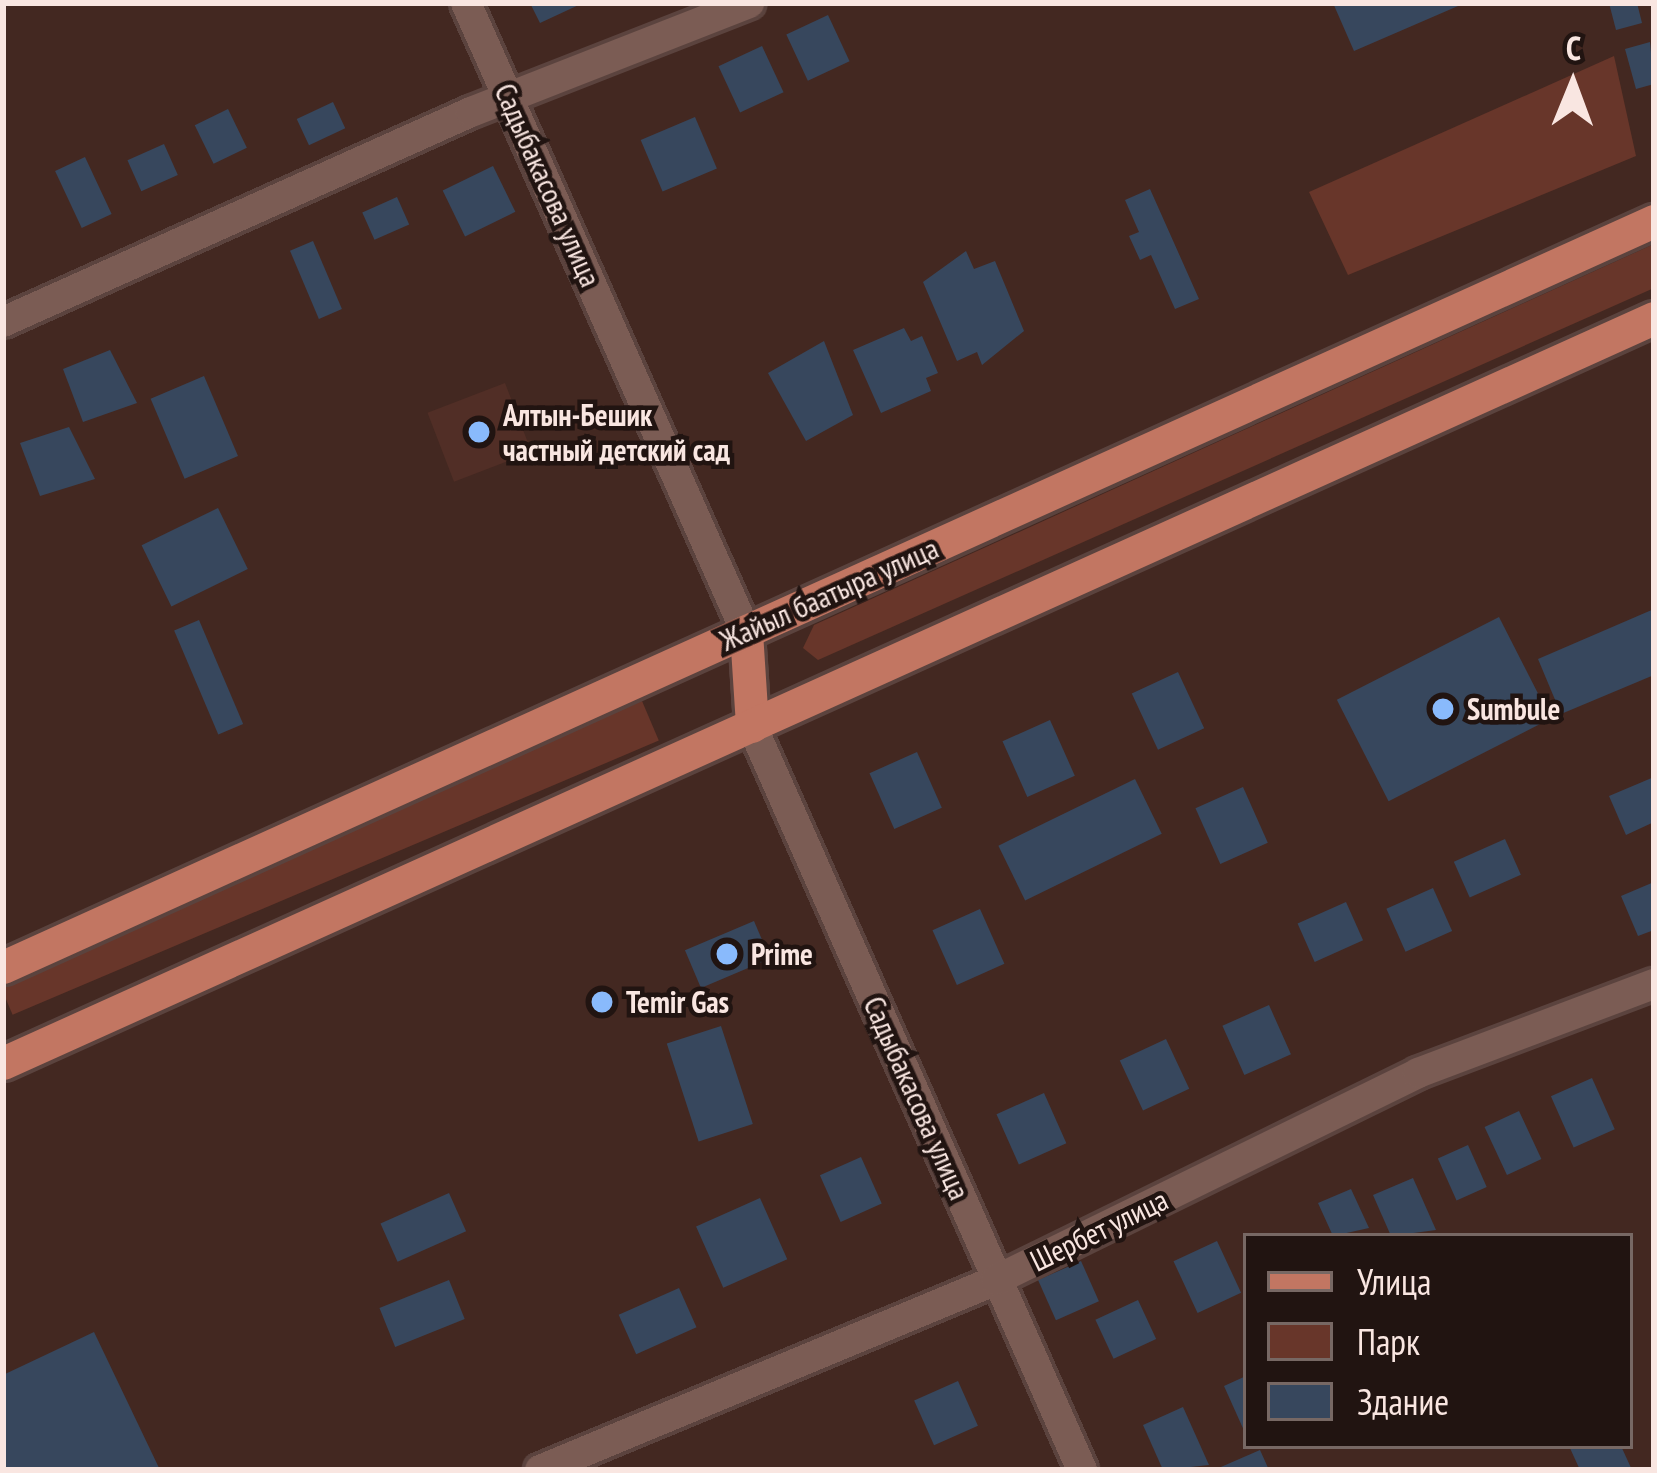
<!DOCTYPE html>
<html>
<head>
<meta charset="utf-8">
<style>
  body { margin:0 }
  #map { position:relative; width:1657px; height:1473px; overflow:hidden; background:#432821; font-family:"PT Sans Narrow",sans-serif }
  div>[style] { position:absolute }
  .built>* { inset:0; background:#512e26; transform-origin:0 0 }
  .green>* { inset:0; background:#68362a; transform-origin:0 0 }
  .building>* { inset:0; background:#37475d; transform-origin:0 0 }
  .roads { filter:drop-shadow(3px 0 #5b433e) drop-shadow(-3px 0 #5b433e) drop-shadow(0 3px #5b433e) drop-shadow(0 -3px #5b433e) }
  .minor>* { height:30px; margin:-15px; padding:0 15px; transform-origin:15px; border-radius:15px; background:#7b5c54 }
  .primary>* { height:33px; margin:-16.5px; padding:0 16.5px; transform-origin:16.5px; border-radius:16.5px; background:#c27662 }
  .dots>* { width:33px; height:33px; translate:-50% -50%; box-sizing:border-box; border:6px solid #211411; border-radius:50% }
  span { translate:-50% -50%; white-space:nowrap; text-align:center; line-height:1.15; -webkit-text-stroke:9px #211411; paint-order:stroke }
  .street-label { font-size:30px; color:#f9e6e1 }
  .poi-label { font-size:30px; color:#f9e6e1; font-weight:700 }
  .left { translate:0 -50%; text-align:left }
  .frame { position:absolute; inset:0; border:6px solid #f9e6e1; pointer-events:none }
  .legend { position:absolute; left:1243px; top:1233px; width:390px; height:216px; box-sizing:border-box; background:#211411; border:3px solid #776864; margin:0; padding:15px 21px; list-style:none; font-size:36px; color:#f9e6e1 }
  .legend li { display:flex; align-items:center; gap:24px; height:60px }
  .legend b { width:60px; border:3px solid #776864 }
  .north { position:absolute; left:1513px; top:24px; width:120px; height:120px; -webkit-text-stroke:9px #211411; paint-order:stroke; rotate:1deg; font-size:33px; font-weight:700; line-height:48px; text-align:center; color:#f9e6e1 }
  .north::after { content:''; display:block; margin:auto; width:42px; height:54px; background:#f9e6e1; clip-path:polygon(50% 0,100% 100%,50% 72%,0 100%) }
</style>
</head>
<body>
<div id="map">
  <div class="built">
    <i style="left:505px;top:383px;width:74px;height:83px;rotate:69deg"></i>
  </div>
  <div class="green">
    <i style="clip-path:polygon(1614px 56px,1636px 156px,1348px 275px,1309px 192px)"></i>
    <i style="clip-path:polygon(1654px 244px,1654px 288px,818px 660px,803px 648px,814px 625px)"></i>
    <i style="left:642px;top:701px;width:43px;height:702px;rotate:67deg"></i>
  </div>
  <div class="building">
    <i style="clip-path:polygon(530px 3px,583px 3px,540px 23px)"></i>
    <i style="clip-path:polygon(1333px 3px,1465px 3px,1354px 51px)"></i>
    <i style="clip-path:polygon(1609px 3px,1637px 3px,1642px 23px,1616px 30px)"></i>
    <i style="left:828px;top:15px;width:51px;height:46px;rotate:65deg"></i>
    <i style="clip-path:polygon(1650px 42px,1654px 84px,1636px 89px,1625px 49px)"></i>
    <i style="left:762px;top:46px;width:51px;height:48px;rotate:65deg"></i>
    <i style="left:333px;top:102px;width:29px;height:40px;rotate:65deg"></i>
    <i style="left:228px;top:109px;width:43px;height:37px;rotate:64deg"></i>
    <i style="left:695px;top:117px;width:56px;height:59px;rotate:67deg"></i>
    <i style="left:164px;top:144px;width:34px;height:40px;rotate:66deg"></i>
    <i style="left:85px;top:157px;width:63px;height:33px;rotate:65deg"></i>
    <i style="left:493px;top:166px;width:51px;height:56px;rotate:64deg"></i>
    <i style="clip-path:polygon(1150px 189px,1199px 299px,1175px 309px,1151px 255px,1140px 260px,1129px 236px,1139px 232px,1125px 200px)"></i>
    <i style="left:397px;top:197px;width:30px;height:38px;rotate:66deg"></i>
    <i style="left:313px;top:241px;width:74px;height:25px;rotate:67deg"></i>
    <i style="clip-path:polygon(966px 251px,974px 269px,995px 261px,1024px 331px,982px 365px,977px 352px,957px 361px,923px 282px)"></i>
    <i style="clip-path:polygon(904px 328px,911px 341px,922px 336px,938px 373px,926px 378px,931px 391px,881px 413px,853px 350px)"></i>
    <i style="clip-path:polygon(824px 341px,853px 415px,806px 441px,768px 373px)"></i>
    <i style="clip-path:polygon(110px 350px,137px 403px,83px 422px,63px 369px)"></i>
    <i style="left:204px;top:376px;width:87px;height:58px;rotate:67deg"></i>
    <i style="clip-path:polygon(69px 427px,95px 479px,40px 496px,20px 443px)"></i>
    <i style="left:218px;top:508px;width:68px;height:85px;rotate:64deg"></i>
    <i style="clip-path:polygon(1654px 609px,1654px 675px,1561px 714px,1538px 659px)"></i>
    <i style="left:1499px;top:617px;width:114px;height:182px;rotate:63deg"></i>
    <i style="left:199px;top:620px;width:113px;height:27px;rotate:67deg"></i>
    <i style="left:1178px;top:672px;width:62px;height:51px;rotate:65deg"></i>
    <i style="left:1050px;top:720px;width:61px;height:52px;rotate:66deg"></i>
    <i style="left:917px;top:752px;width:61px;height:52px;rotate:66deg"></i>
    <i style="clip-path:polygon(1654px 777px,1654px 822px,1626px 835px,1609px 796px)"></i>
    <i style="left:1135px;top:779px;width:61px;height:152px;rotate:64deg"></i>
    <i style="left:1243px;top:787px;width:61px;height:52px;rotate:66deg"></i>
    <i style="left:1505px;top:839px;width:39px;height:56px;rotate:66deg"></i>
    <i style="clip-path:polygon(1654px 882px,1654px 930px,1638px 936px,1621px 896px)"></i>
    <i style="left:1433px;top:888px;width:47px;height:51px;rotate:66deg"></i>
    <i style="left:1346px;top:902px;width:42px;height:53px;rotate:66deg"></i>
    <i style="left:980px;top:909px;width:60px;height:52px;rotate:66deg"></i>
    <i style="left:754px;top:921px;width:41px;height:75px;rotate:67deg"></i>
    <i style="left:1269px;top:1005px;width:54px;height:51px;rotate:66deg"></i>
    <i style="left:721px;top:1026px;width:103px;height:57px;rotate:72deg"></i>
    <i style="left:1166px;top:1039px;width:55px;height:51px;rotate:65deg"></i>
    <i style="left:1592px;top:1078px;width:56px;height:45px;rotate:66deg"></i>
    <i style="left:1044px;top:1093px;width:55px;height:52px;rotate:66deg"></i>
    <i style="left:1519px;top:1111px;width:53px;height:38px;rotate:65deg"></i>
    <i style="left:1468px;top:1145px;width:46px;height:33px;rotate:66deg"></i>
    <i style="left:861px;top:1157px;width:51px;height:45px;rotate:66deg"></i>
    <i style="clip-path:polygon(1413px 1178px,1436px 1230px,1391px 1236px,1373px 1195px)"></i>
    <i style="clip-path:polygon(1351px 1189px,1369px 1228px,1333px 1236px,1318px 1203px)"></i>
    <i style="left:449px;top:1193px;width:42px;height:75px;rotate:66deg"></i>
    <i style="left:760px;top:1198px;width:67px;height:70px;rotate:66deg"></i>
    <i style="left:1217px;top:1241px;width:57px;height:48px;rotate:65deg"></i>
    <i style="left:1081px;top:1261px;width:44px;height:47px;rotate:66deg"></i>
    <i style="left:449px;top:1280px;width:42px;height:75px;rotate:68deg"></i>
    <i style="left:679px;top:1288px;width:43px;height:66px;rotate:66deg"></i>
    <i style="left:1138px;top:1300px;width:43px;height:47px;rotate:65deg"></i>
    <i style="clip-path:polygon(94px 1332px,160px 1470px,3px 1470px,3px 1375px)"></i>
    <i style="clip-path:polygon(1246px 1376px,1246px 1435px,1224px 1386px)"></i>
    <i style="left:958px;top:1381px;width:49px;height:48px;rotate:66deg"></i>
    <i style="clip-path:polygon(1183px 1407px,1209px 1465px,1163px 1470px,1143px 1425px)"></i>
    <i style="clip-path:polygon(1569px 1446px,1621px 1446px,1632px 1470px,1580px 1470px)"></i>
    <i style="clip-path:polygon(1260px 1450px,1269px 1470px,1214px 1470px)"></i>
  </div>
  <div class="roads">
    <div class="minor">
      <i style="left:466px;top:3px;width:689px;rotate:66deg"></i>
      <i style="left:3px;top:322px;width:513px;rotate:-24.17deg"></i>
      <i style="left:471px;top:112px;width:299px;rotate:-21.4deg"></i>
      <i style="left:752px;top:726px;width:814px;rotate:66.08deg"></i>
      <i style="left:540px;top:1470px;width:494px;rotate:-22.6deg"></i>
      <i style="left:996px;top:1280px;width:470px;rotate:-26.1deg"></i>
      <i style="left:1418px;top:1073px;width:252px;rotate:-20.7deg"></i>
    </div>
    <div class="primary">
      <i style="left:746px;top:632px;width:94px;rotate:86.3deg"></i>
      <i style="left:3px;top:967px;width:1812px;rotate:-24.32deg"></i>
      <i style="left:3px;top:1063px;width:1811px;rotate:-24.29deg"></i>
    </div>
  </div>
  <div class="dots">
    <i style="left:479px;top:432px;background:#89bafc"></i>
    <i style="left:1443px;top:709px;background:#89bafc"></i>
    <i style="left:727px;top:954px;background:#89bafc"></i>
    <i style="left:602px;top:1002px;background:#89bafc"></i>
  </div>
  <div class="street-label">
    <span style="left:548px;top:185px;rotate:66deg">Садыбакасова улица</span>
    <span style="left:829px;top:594px;rotate:-24deg">Жайыл баатыра улица</span>
    <span style="left:917px;top:1098px;rotate:66deg">Садыбакасова улица</span>
    <span style="left:1099px;top:1230px;rotate:-26deg">Шербет улица</span>
  </div>
  <div class="poi-label">
    <span class="left" style="left:503px;top:432px">Алтын-Бешик<br>частный детский сад</span>
    <span class="left" style="left:1467px;top:709px">Sumbule</span>
    <span class="left" style="left:751px;top:954px">Prime</span>
    <span class="left" style="left:626px;top:1002px">Temir Gas</span>
  </div>
  <div class="frame"></div>
  <ul class="legend">
  <li><b style="height:15px;background:#c27662"></b>Улица</li>
  <li><b style="height:33px;background:#68362a"></b>Парк</li>
  <li><b style="height:33px;background:#37475d"></b>Здание</li>
  </ul>
  <div class="north">С</div>
</div>
</body>
</html>
